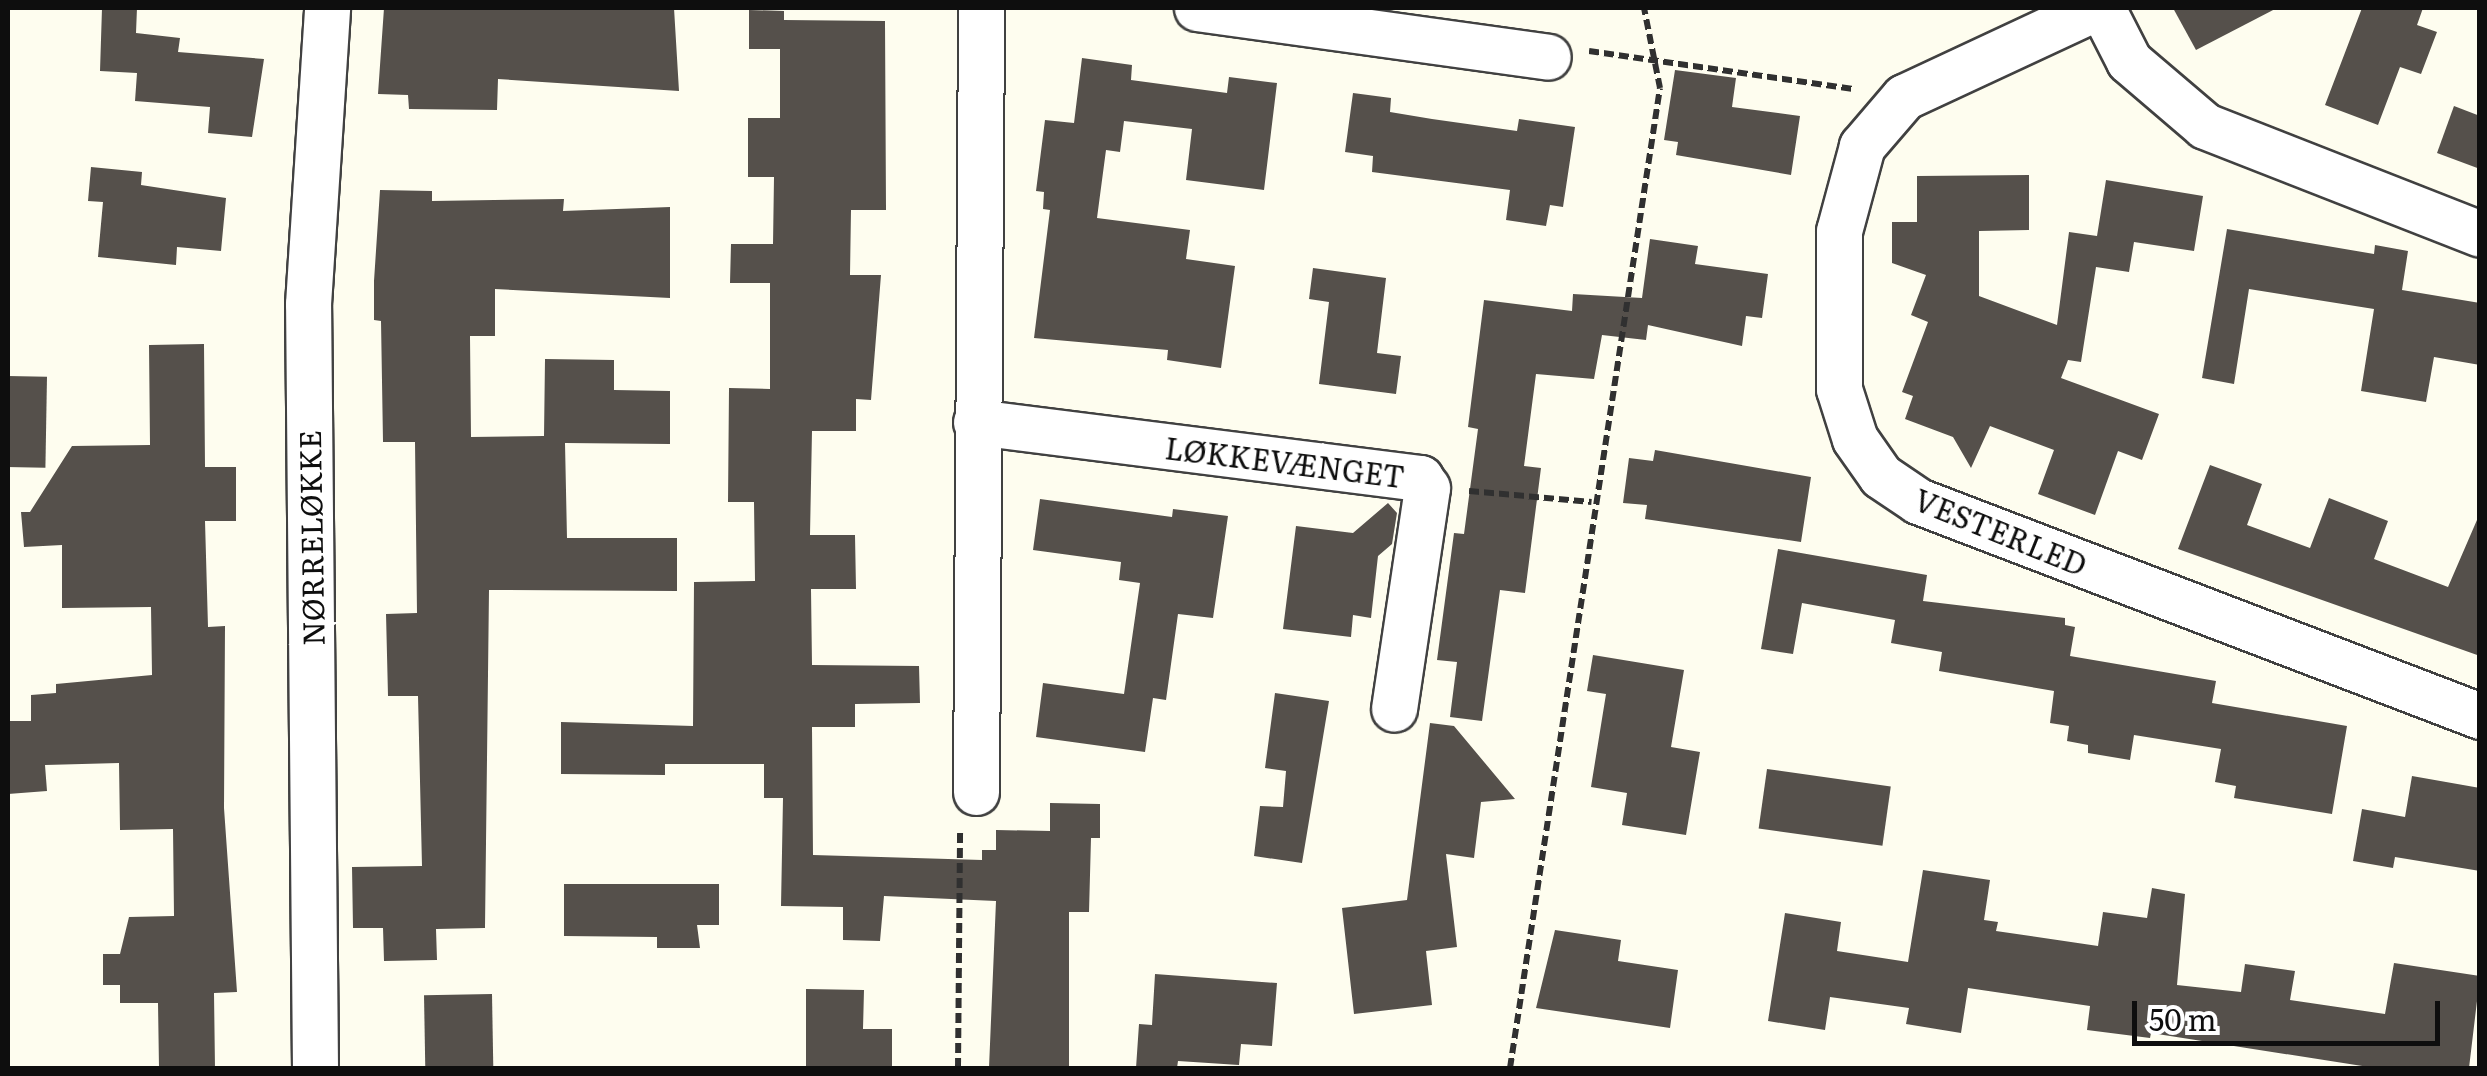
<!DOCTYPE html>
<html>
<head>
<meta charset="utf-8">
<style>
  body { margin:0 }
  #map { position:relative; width:2487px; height:1076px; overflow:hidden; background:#fefdef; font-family:Literata,serif }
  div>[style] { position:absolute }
  .building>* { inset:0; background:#55504b; transform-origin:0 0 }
  .path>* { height:6px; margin-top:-3px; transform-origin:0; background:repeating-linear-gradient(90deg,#303030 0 10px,transparent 0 15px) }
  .roads { filter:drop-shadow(2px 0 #414141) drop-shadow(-2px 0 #414141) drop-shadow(0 2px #414141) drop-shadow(0 -2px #414141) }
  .street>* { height:45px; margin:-22.5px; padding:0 22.5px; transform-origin:22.5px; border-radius:22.5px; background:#fff }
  span { translate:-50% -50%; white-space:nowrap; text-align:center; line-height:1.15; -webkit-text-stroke:10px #fff; paint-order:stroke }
  .street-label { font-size:30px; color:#0e0e0e }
  .frame { position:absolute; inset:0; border:10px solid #0e0e0e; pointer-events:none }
  .scale { position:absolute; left:2132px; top:1001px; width:308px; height:45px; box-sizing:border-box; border:5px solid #0e0e0e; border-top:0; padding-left:12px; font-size:30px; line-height:35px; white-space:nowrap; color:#0e0e0e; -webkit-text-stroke:8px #fff; paint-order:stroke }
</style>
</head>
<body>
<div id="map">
  <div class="building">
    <i style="clip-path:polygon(102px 8px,137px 8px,136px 33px,180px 38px,178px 52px,264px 59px,252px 137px,208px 133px,210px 107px,135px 101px,137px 73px,100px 71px)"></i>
    <i style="clip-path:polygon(384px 8px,674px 8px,679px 91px,498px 79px,497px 110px,409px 109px,408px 95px,378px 94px)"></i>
    <i style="clip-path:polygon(2173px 8px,2277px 8px,2196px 50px)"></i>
    <i style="clip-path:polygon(2362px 8px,2423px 8px,2417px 25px,2437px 32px,2421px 74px,2400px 67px,2378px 125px,2325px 105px)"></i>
    <i style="clip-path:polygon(749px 10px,784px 11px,784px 20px,885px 21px,886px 210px,851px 210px,850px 275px,881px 275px,871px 400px,856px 399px,856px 431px,812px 431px,810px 535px,855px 535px,856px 589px,811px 589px,812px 665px,919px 666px,920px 703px,855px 704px,855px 727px,812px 727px,813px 855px,982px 860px,982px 850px,996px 850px,996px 830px,1050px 831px,1050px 803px,1100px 804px,1100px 838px,1091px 838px,1089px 912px,1069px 912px,1069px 1068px,989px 1068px,996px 901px,884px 896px,880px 941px,843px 940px,843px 907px,781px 906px,783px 798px,764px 798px,764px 764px,665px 764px,665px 775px,561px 774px,561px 722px,693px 726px,694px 582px,755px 581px,754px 502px,728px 502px,729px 388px,770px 389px,770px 283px,730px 283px,731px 244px,773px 244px,774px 177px,748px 177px,748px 118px,780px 118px,780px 49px,749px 49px)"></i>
    <i style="clip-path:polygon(1082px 58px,1132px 65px,1131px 80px,1227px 93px,1229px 77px,1277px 83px,1264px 190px,1186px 180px,1192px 129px,1124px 121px,1120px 152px,1106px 150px,1097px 218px,1190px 230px,1186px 259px,1235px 266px,1221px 368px,1167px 360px,1168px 350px,1034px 338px,1050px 210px,1043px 209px,1044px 192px,1036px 191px,1045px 120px,1074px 123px)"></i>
    <i style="clip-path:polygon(1675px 70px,1736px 78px,1732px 107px,1800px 116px,1791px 175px,1676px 155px,1678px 142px,1664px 140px)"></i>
    <i style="clip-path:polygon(1353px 93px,1391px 98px,1390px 112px,1432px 119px,1517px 131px,1519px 119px,1575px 127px,1563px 207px,1550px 205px,1546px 226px,1506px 220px,1510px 190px,1372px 172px,1373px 156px,1345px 152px)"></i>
    <i style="clip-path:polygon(2454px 106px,2480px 116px,2480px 169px,2437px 153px)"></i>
    <i style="clip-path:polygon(91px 167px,142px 172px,141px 185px,226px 198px,221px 251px,177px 247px,176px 265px,98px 257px,103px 202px,88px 201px)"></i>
    <i style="clip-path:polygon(2029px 175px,2029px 230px,1979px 231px,1979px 296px,2057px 325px,2069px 232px,2097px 236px,2106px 180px,2203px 196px,2194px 251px,2134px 242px,2129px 272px,2096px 267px,2081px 362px,2068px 360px,2061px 378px,2159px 414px,2142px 460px,2118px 451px,2095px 515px,2038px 494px,2054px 450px,1990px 426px,1971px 468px,1953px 437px,1905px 419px,1913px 396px,1902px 392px,1928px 322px,1911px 315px,1926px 275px,1892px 263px,1892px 222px,1917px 222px,1917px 176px)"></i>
    <i style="clip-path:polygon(380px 190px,432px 191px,432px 201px,564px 199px,563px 211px,670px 207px,670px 298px,495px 289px,495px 336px,470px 336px,471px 437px,544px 436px,545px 359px,614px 360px,614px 390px,670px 391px,670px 444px,565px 443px,567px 538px,677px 538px,677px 591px,489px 590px,485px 928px,436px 929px,437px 960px,384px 961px,383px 928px,353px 928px,352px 867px,422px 866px,418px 696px,388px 696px,386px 614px,417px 613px,415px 442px,383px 442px,381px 321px,374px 320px,374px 281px)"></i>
    <i style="clip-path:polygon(2227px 229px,2374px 254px,2375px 245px,2408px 251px,2402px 290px,2480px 303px,2480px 365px,2434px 357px,2426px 402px,2361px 391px,2374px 309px,2249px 289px,2234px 384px,2202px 378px)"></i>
    <i style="clip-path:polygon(1650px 239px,1698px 246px,1695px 264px,1768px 274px,1762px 318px,1746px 316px,1742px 346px,1648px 325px,1646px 340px,1602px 335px,1594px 379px,1536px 374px,1524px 466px,1541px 468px,1525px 593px,1500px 590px,1482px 721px,1450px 717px,1457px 662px,1437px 660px,1454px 533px,1464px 534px,1478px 429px,1468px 427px,1484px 300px,1572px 311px,1573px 294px,1642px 298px)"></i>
    <i style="clip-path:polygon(1313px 268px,1386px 278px,1377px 353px,1401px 356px,1396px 394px,1319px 384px,1329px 302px,1309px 299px)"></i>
    <i style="clip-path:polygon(204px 344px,205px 467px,236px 467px,236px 521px,205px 521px,208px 627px,225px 626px,224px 808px,237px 992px,214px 993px,215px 1068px,159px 1068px,158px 1003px,120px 1003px,120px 985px,103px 985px,103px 954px,120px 954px,129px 917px,174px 916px,173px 829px,120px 830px,119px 763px,45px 765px,47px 791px,8px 794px,8px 721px,31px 721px,31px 695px,56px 693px,56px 684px,152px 675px,151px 607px,62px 608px,62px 545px,24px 547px,21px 512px,30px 512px,72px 446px,150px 445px,149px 345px)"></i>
    <i style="left:8px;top:376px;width:39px;height:91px;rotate:1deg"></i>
    <i style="clip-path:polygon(1655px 450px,1811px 477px,1801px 542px,1645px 519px,1647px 505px,1623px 503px,1629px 458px,1653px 461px)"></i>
    <i style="clip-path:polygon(2210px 465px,2262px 484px,2247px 525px,2310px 548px,2329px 498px,2388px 521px,2374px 559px,2448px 587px,2480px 513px,2480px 656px,2178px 549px)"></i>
    <i style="clip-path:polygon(1040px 499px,1172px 517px,1173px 509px,1228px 516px,1213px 618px,1178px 614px,1166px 700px,1153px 698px,1145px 752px,1036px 737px,1043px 683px,1124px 694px,1140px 583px,1119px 580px,1121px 562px,1033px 550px)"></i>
    <i style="clip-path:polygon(1388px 503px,1397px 513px,1392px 544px,1378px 556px,1371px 618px,1353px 615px,1351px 637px,1283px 629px,1296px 526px,1353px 533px)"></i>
    <i style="clip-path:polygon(1778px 549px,1927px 575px,1923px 601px,2065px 618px,2065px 625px,2075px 627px,2070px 656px,2216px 681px,2212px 703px,2347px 726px,2332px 814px,2234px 798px,2236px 786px,2215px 782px,2221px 749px,2134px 735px,2130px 760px,2088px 753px,2088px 745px,2067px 741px,2069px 726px,2050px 723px,2054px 691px,1939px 671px,1942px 652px,1891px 643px,1895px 620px,1802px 603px,1793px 654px,1761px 649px)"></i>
    <i style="clip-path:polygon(1593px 655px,1684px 670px,1671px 747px,1700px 752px,1686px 835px,1622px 825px,1627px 793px,1591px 787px,1606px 694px,1587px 691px)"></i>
    <i style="clip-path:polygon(1275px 693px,1329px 701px,1302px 863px,1254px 856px,1260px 806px,1283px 807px,1286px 771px,1265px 768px)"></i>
    <i style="clip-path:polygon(1430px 723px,1454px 726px,1515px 799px,1481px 802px,1474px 858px,1446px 854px,1457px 947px,1426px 951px,1432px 1005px,1354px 1014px,1342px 908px,1407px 900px)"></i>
    <i style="left:1767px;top:769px;width:125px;height:60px;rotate:8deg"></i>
    <i style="clip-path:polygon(2412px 776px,2480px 788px,2480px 871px,2395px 857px,2393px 868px,2353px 861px,2362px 809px,2405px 817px)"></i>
    <i style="clip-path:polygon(1923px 870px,1990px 880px,1984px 920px,1998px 922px,1996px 931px,2098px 946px,2103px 912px,2147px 918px,2152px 888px,2185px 894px,2177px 985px,2241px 992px,2245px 964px,2295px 971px,2290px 1000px,2385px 1014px,2394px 963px,2480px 976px,2469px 1068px,2375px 1068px,2151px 1033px,2150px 1038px,2087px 1030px,2090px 1006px,1968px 988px,1961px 1033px,1906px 1024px,1909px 1008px,1830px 997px,1825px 1030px,1768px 1021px,1785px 913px,1841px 922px,1837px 951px,1908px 962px)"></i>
    <i style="clip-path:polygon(564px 884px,719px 884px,719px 925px,697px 925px,700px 948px,657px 948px,657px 937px,564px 936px)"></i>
    <i style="clip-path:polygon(1555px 930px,1621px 940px,1618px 961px,1678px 970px,1670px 1028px,1536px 1008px)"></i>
    <i style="clip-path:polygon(1155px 974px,1277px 983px,1272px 1046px,1241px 1044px,1239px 1065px,1178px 1061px,1177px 1068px,1136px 1068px,1139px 1024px,1152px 1025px)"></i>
    <i style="clip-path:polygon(806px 989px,864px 990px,863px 1029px,892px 1029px,892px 1068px,806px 1068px)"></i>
    <i style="left:492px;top:994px;width:74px;height:68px;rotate:89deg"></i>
  </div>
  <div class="path">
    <i style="left:1589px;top:51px;width:267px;rotate:8.2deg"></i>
    <i style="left:1469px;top:491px;width:123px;rotate:5.1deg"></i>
    <i style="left:958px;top:1068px;width:238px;rotate:-89.5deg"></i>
    <i style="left:1510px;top:1068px;width:991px;rotate:-81.3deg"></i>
    <i style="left:1660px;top:88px;width:82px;rotate:-101.3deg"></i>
  </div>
  <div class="roads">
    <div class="street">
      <i style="left:1197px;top:8px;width:354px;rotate:7.9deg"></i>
      <i style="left:2095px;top:8px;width:211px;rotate:155deg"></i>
      <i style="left:1904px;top:97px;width:65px;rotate:130.6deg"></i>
      <i style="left:1862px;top:146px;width:88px;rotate:105.1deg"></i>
      <i style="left:1839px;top:231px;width:158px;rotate:90deg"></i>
      <i style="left:1839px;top:389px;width:52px;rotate:72.3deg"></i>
      <i style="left:1855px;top:439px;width:45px;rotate:54.9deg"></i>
      <i style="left:1881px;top:476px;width:45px;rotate:34deg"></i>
      <i style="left:1918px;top:501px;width:602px;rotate:20.93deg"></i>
      <i style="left:2102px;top:8px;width:59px;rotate:63deg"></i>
      <i style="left:2129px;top:61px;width:100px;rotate:40.5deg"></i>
      <i style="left:2205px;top:126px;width:295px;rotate:21.4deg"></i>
      <i style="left:976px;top:422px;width:448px;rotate:7.2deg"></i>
      <i style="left:1420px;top:478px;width:12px;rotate:55deg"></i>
      <i style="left:1427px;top:488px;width:223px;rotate:98.5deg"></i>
      <i style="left:976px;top:792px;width:784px;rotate:-89.63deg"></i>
      <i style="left:315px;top:1068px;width:764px;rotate:-90.52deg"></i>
      <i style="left:308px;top:304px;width:297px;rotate:-86.3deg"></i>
    </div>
  </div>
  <div class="street-label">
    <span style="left:1285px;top:461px;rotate:7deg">LØKKEVÆNGET</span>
    <span style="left:2001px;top:531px;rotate:22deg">VESTERLED</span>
    <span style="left:310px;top:538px;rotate:-91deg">NØRRELØKKE</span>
  </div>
  <div class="frame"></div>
  <div class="scale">50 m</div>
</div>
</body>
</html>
